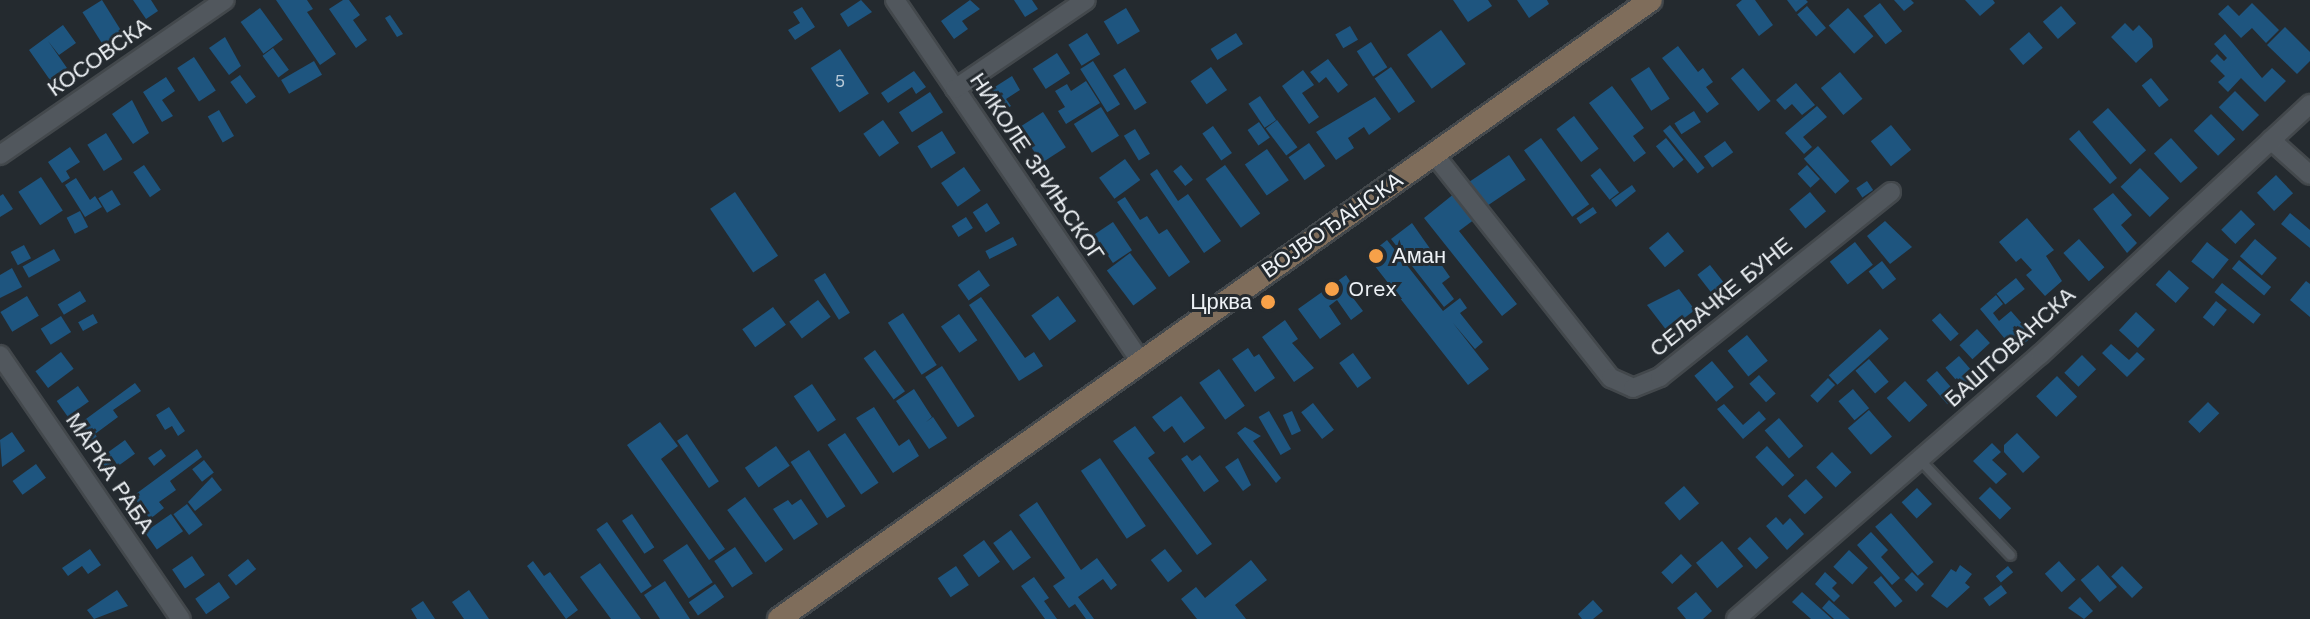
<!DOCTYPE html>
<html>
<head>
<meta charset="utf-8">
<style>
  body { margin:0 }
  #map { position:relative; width:2310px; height:619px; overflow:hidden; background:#242a2f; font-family:"Work Sans",sans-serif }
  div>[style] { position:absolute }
  .building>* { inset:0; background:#1e557f; transform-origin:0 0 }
  .roads { filter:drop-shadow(2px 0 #43484c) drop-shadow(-2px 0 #43484c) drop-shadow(0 2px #43484c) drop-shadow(0 -2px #43484c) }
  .service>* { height:9px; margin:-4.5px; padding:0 4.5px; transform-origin:4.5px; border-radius:4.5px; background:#51575d }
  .minor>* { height:18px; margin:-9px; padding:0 9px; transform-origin:9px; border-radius:9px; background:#51575d }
  .secondary>* { height:22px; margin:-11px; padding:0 11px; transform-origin:11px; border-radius:11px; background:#7f6d5b }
  .dots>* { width:22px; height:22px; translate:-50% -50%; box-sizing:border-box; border:4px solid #242a2f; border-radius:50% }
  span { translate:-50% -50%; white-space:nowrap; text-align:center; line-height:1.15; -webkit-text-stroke:6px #242a2f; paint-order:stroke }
  .number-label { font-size:18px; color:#b9cad8 }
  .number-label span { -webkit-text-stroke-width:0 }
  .street-label { font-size:22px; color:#edf1f5 }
  .poi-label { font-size:22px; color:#edf1f5 }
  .left { translate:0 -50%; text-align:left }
  .right { translate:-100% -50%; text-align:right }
</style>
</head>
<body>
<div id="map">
  <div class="building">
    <i style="left:102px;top:0;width:40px;height:23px;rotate:58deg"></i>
    <i style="clip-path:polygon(133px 0,151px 0,158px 11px,146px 19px)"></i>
    <i style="clip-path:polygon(276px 0,307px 0,313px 9px,307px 12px,336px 54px,320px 65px)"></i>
    <i style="clip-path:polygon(343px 0,349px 0,360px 15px,353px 20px,367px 40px,356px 48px,329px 9px)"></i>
    <i style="clip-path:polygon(861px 0,872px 12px,848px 27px,840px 14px)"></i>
    <i style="clip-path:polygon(970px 0,980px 9px,962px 21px,968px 29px,954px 39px,941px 21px)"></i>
    <i style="clip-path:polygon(1014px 0,1032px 0,1038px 9px,1025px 17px)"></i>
    <i style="clip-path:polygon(1453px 0,1488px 0,1492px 6px,1468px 22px)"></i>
    <i style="clip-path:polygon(1517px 0,1547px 0,1549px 4px,1529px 18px)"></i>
    <i style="clip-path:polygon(1742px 0,1755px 0,1773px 25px,1759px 36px,1736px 5px)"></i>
    <i style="clip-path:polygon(1787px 0,1806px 0,1808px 2px,1796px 12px)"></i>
    <i style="clip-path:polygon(1894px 0,1911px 0,1914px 3px,1904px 11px)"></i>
    <i style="clip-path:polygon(1965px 0,1993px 0,1995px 3px,1980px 16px)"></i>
    <i style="left:1880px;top:3px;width:36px;height:21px;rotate:52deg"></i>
    <i style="clip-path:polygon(2252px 3px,2279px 30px,2266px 43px,2252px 28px,2241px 38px,2218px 14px,2228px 5px,2239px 16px)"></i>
    <i style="left:1807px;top:6px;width:29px;height:13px;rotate:49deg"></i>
    <i style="left:2061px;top:6px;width:23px;height:24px;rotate:49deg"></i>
    <i style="clip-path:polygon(802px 7px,815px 27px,795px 40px,788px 30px,800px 23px,793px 12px)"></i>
    <i style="left:260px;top:8px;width:39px;height:24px;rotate:54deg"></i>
    <i style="left:1126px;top:8px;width:27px;height:26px;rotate:59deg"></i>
    <i style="left:1848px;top:8px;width:38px;height:26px;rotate:48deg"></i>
    <i style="clip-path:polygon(390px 15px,403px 34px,397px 37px,385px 18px)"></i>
    <i style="clip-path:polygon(2125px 23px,2133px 31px,2139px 25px,2152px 39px,2153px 47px,2136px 63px,2111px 37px)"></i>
    <i style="clip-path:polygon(63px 25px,76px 43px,59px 55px,48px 41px,67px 68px,50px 80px,29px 50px)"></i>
    <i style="left:1350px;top:26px;width:16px;height:17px;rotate:60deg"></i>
    <i style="clip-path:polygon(2285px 27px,2310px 52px,2310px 61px,2297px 74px,2267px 45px)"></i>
    <i style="left:1441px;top:30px;width:42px;height:42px;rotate:54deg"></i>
    <i style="left:2029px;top:32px;width:21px;height:26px;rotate:49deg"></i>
    <i style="left:1087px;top:33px;width:25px;height:22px;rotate:58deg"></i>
    <i style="left:1236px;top:33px;width:13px;height:30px;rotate:58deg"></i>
    <i style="clip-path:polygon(2225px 34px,2262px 78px,2272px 68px,2286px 81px,2265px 102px,2241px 78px,2228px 92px,2218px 82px,2225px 76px,2210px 61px,2217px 54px,2224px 61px,2227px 58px,2214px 44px)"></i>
    <i style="clip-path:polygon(225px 37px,241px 66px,229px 75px,209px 48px)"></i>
    <i style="left:1371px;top:42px;width:30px;height:17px;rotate:57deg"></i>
    <i style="clip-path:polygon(1678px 46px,1698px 72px,1703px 68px,1713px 82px,1706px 87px,1719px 104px,1707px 113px,1662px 58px)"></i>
    <i style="left:273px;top:48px;width:27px;height:13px;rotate:54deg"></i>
    <i style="left:840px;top:49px;width:53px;height:35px;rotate:57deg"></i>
    <i style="left:1057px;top:53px;width:24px;height:29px;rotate:57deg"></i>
    <i style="left:194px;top:57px;width:40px;height:20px;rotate:57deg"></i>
    <i style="clip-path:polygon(1328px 59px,1348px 85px,1338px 93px,1326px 77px,1319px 83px,1310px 72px)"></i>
    <i style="left:314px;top:61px;width:16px;height:38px;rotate:60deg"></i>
    <i style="left:1093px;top:61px;width:51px;height:15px;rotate:58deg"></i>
    <i style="left:1211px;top:67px;width:28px;height:25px;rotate:55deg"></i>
    <i style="left:1391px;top:67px;width:42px;height:20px;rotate:55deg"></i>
    <i style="left:1649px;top:67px;width:38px;height:22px;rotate:57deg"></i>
    <i style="left:1125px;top:68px;width:41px;height:14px;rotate:58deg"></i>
    <i style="left:1743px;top:68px;width:43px;height:16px;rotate:50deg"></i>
    <i style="clip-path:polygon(1303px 70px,1314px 85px,1302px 93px,1319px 117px,1309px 124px,1282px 86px)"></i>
    <i style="clip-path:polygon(914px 71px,926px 87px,916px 94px,912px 87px,888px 103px,881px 93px)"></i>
    <i style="left:1840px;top:72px;width:35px;height:25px;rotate:50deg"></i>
    <i style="left:240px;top:75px;width:27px;height:12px;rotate:54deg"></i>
    <i style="clip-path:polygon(1012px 76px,1020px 90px,1006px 99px,1011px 106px,999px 113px,987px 92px)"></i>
    <i style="clip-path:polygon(166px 77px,175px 91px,162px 100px,173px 116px,162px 122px,143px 92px)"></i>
    <i style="left:2151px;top:78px;width:28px;height:12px;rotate:51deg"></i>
    <i style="clip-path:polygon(1086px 81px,1100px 103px,1066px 124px,1058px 111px,1065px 107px,1055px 91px,1067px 84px,1071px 91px)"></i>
    <i style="clip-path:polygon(1796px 83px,1815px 105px,1802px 115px,1792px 104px,1785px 110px,1776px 100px)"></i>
    <i style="clip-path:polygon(1612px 86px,1644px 128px,1633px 136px,1646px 153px,1634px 162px,1589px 103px)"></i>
    <i style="left:2235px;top:91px;width:34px;height:23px;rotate:45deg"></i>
    <i style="left:930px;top:92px;width:24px;height:37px;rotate:57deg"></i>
    <i style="left:1260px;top:96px;width:29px;height:14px;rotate:56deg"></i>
    <i style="clip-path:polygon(1375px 97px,1391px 119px,1369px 135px,1364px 127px,1348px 138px,1354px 148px,1336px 160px,1316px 132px)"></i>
    <i style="clip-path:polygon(132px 100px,149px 133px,133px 144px,112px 114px)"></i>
    <i style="clip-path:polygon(1817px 106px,1827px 117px,1803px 137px,1812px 147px,1804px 154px,1785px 133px)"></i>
    <i style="left:1101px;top:107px;width:34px;height:32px;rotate:58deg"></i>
    <i style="left:2108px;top:108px;width:57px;height:21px;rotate:48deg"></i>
    <i style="left:219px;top:110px;width:30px;height:13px;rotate:60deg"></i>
    <i style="left:1694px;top:111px;width:13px;height:23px;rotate:58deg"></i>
    <i style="left:1043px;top:112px;width:42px;height:29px;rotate:57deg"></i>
    <i style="left:2211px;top:114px;width:35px;height:24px;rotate:46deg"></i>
    <i style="left:1574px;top:116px;width:41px;height:22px;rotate:53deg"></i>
    <i style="left:883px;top:120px;width:28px;height:24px;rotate:55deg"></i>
    <i style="left:1277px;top:120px;width:34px;height:14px;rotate:53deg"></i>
    <i style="left:1259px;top:122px;width:19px;height:14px;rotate:55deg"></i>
    <i style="left:1670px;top:125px;width:55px;height:9px;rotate:51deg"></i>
    <i style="left:1891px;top:125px;width:32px;height:26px;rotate:51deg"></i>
    <i style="left:1213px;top:126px;width:33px;height:13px;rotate:55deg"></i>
    <i style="left:1135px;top:129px;width:29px;height:13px;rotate:59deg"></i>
    <i style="clip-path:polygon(2079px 130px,2117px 178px,2110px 184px,2069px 139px)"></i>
    <i style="left:942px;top:131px;width:26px;height:29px;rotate:58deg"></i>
    <i style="left:106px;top:133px;width:31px;height:22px;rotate:58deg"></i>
    <i style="left:1541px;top:138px;width:82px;height:21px;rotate:54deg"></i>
    <i style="left:1666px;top:138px;width:28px;height:13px;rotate:51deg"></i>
    <i style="left:2171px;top:138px;width:40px;height:23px;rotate:48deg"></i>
    <i style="left:1725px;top:141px;width:14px;height:26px;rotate:54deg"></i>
    <i style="left:1309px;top:143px;width:28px;height:25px;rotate:55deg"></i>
    <i style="left:1818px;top:146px;width:47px;height:19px;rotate:48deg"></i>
    <i style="clip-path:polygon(70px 147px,80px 162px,66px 171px,70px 178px,62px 183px,48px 162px)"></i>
    <i style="left:1267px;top:149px;width:38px;height:27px;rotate:55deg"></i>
    <i style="left:1509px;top:155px;width:30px;height:50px;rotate:56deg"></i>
    <i style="left:1125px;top:159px;width:26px;height:32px;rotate:54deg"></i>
    <i style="left:144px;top:165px;width:30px;height:13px;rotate:56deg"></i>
    <i style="left:1181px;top:165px;width:19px;height:10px;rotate:51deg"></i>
    <i style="left:1225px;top:165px;width:60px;height:24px;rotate:54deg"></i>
    <i style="left:1807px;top:165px;width:19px;height:13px;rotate:47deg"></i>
    <i style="left:964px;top:167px;width:29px;height:28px;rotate:55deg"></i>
    <i style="left:1600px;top:168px;width:31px;height:12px;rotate:52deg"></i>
    <i style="left:2140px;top:168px;width:42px;height:27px;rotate:46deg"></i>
    <i style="clip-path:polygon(1157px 169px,1178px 201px,1188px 194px,1221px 241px,1204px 253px,1150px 174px)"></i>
    <i style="left:2276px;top:175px;width:25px;height:26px;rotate:47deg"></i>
    <i style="left:41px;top:177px;width:40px;height:27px;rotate:57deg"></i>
    <i style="clip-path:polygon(76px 178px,90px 200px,95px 196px,102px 207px,85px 217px,65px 185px)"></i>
    <i style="left:1867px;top:181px;width:11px;height:13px;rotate:56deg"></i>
    <i style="clip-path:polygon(1632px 185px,1636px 191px,1616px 207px,1611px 200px)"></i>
    <i style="left:112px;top:190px;width:17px;height:16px;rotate:59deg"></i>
    <i style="left:735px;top:192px;width:77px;height:30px;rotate:56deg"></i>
    <i style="left:1810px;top:192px;width:25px;height:27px;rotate:50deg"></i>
    <i style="clip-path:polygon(1455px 193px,1475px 219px,1459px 231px,1517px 304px,1502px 316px,1424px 218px)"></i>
    <i style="clip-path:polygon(2113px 193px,2132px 215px,2121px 225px,2137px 243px,2127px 253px,2093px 209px)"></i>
    <i style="clip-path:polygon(3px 194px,13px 209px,0 217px,0 196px)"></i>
    <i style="clip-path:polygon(1125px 197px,1140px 220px,1147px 216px,1159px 234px,1167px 229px,1190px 262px,1169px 277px,1117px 202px)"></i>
    <i style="left:987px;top:203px;width:24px;height:17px;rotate:57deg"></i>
    <i style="left:1593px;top:207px;width:7px;height:20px;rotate:56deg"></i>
    <i style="left:2241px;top:210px;width:20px;height:28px;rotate:45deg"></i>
    <i style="left:80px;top:211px;width:18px;height:15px;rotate:63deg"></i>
    <i style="clip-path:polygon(2290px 213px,2310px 230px,2310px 248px,2281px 224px)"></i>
    <i style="left:966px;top:217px;width:13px;height:17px;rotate:58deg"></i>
    <i style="clip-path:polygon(2027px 218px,2054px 250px,2046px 256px,2062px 281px,2045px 296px,2026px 275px,2032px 270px,2021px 258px,2016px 262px,1999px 242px)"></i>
    <i style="clip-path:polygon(1885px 221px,1912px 247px,1890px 264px,1867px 236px)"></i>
    <i style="left:1113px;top:222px;width:34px;height:23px;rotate:56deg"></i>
    <i style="clip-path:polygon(1412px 223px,1450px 277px,1442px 283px,1454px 299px,1444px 307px,1391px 239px)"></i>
    <i style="left:1668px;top:232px;width:25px;height:25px;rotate:50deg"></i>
    <i style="left:1013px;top:237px;width:9px;height:31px;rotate:63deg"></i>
    <i style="left:2079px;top:239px;width:38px;height:21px;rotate:48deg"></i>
    <i style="left:2255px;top:239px;width:29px;height:23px;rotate:41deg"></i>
    <i style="clip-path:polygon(1387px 240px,1443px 311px,1460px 298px,1467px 308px,1460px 313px,1483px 342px,1475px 349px,1453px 323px,1489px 369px,1468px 385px,1367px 256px)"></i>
    <i style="left:1855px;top:242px;width:29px;height:32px;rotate:52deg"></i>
    <i style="left:2207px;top:242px;width:28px;height:25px;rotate:39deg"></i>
    <i style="left:24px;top:245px;width:15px;height:15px;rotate:62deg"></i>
    <i style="left:54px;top:249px;width:13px;height:36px;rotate:61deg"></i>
    <i style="left:1130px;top:253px;width:44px;height:29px;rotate:53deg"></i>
    <i style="left:2239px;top:260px;width:42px;height:11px;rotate:40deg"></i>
    <i style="left:1882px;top:261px;width:23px;height:17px;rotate:52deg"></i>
    <i style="left:1710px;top:265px;width:29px;height:16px;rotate:52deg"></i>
    <i style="clip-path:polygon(12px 268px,22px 287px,0 298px,0 275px)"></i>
    <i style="left:979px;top:270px;width:19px;height:26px;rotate:55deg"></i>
    <i style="left:2169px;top:270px;width:27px;height:20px;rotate:42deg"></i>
    <i style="left:825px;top:273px;width:47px;height:13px;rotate:58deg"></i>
    <i style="clip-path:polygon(1346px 275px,1353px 286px,1347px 290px,1363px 311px,1351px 320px,1337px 300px,1329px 306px,1341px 324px,1320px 339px,1298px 309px)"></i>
    <i style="left:2016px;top:278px;width:14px;height:25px;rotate:51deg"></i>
    <i style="clip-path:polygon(2306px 281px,2310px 284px,2310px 317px,2290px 300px)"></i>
    <i style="left:2222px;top:283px;width:50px;height:12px;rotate:39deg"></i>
    <i style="clip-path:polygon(1679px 289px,1695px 310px,1667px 331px,1647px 305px)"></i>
    <i style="left:80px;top:291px;width:12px;height:26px;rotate:59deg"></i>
    <i style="clip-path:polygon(1996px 295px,2003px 304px,1993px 313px,1999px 321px,2011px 311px,2033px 336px,2015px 351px,1980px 309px)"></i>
    <i style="left:27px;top:296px;width:23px;height:31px;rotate:59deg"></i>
    <i style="left:1058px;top:296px;width:31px;height:33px;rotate:54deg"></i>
    <i style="clip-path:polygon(981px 297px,1025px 358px,1034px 352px,1043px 366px,1019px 381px,969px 305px)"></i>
    <i style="left:818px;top:300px;width:21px;height:36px;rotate:53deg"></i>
    <i style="left:2216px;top:301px;width:14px;height:21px;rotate:39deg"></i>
    <i style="left:773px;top:307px;width:22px;height:38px;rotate:54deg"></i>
    <i style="left:2136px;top:312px;width:26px;height:25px;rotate:43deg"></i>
    <i style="left:903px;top:313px;width:62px;height:18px;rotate:57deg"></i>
    <i style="left:1940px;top:313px;width:28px;height:11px;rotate:48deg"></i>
    <i style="left:93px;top:314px;width:10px;height:17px;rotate:61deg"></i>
    <i style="left:959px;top:314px;width:32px;height:22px;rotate:55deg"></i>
    <i style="left:61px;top:316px;width:19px;height:24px;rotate:58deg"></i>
    <i style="clip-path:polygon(1285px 320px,1298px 339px,1292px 343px,1314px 368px,1294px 382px,1262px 337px)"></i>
    <i style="left:1880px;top:329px;width:13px;height:69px;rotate:48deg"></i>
    <i style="left:1977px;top:329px;width:19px;height:24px;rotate:47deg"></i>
    <i style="left:1747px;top:335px;width:33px;height:25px;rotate:51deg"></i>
    <i style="clip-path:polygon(2111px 344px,2129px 360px,2137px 352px,2145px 359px,2127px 377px,2102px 353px)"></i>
    <i style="clip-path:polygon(1248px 348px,1254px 357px,1259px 354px,1275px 378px,1255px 392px,1232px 359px)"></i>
    <i style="left:875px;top:350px;width:51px;height:14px;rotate:54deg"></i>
    <i style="left:61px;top:352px;width:21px;height:32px;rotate:53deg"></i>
    <i style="left:1353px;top:353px;width:31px;height:17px;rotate:54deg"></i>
    <i style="left:2082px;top:355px;width:20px;height:25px;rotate:45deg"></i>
    <i style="left:1959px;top:356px;width:30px;height:18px;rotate:49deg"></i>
    <i style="left:1869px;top:359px;width:30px;height:18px;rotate:49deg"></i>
    <i style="left:1712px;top:361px;width:34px;height:23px;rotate:50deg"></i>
    <i style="left:942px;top:366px;width:60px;height:20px;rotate:57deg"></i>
    <i style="left:1219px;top:369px;width:45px;height:24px;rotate:55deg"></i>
    <i style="left:1937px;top:371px;width:32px;height:14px;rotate:49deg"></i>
    <i style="left:1759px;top:375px;width:25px;height:13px;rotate:48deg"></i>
    <i style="left:2057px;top:376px;width:29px;height:29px;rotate:46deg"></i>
    <i style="left:1828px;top:378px;width:10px;height:25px;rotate:45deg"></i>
    <i style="left:1905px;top:381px;width:33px;height:25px;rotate:47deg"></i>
    <i style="clip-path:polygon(135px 383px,141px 391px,113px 410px,118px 417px,95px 434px,100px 441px,90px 448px,75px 427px)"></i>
    <i style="left:812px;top:384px;width:43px;height:22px;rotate:56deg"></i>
    <i style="left:78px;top:386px;width:19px;height:26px;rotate:55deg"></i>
    <i style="clip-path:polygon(914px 389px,932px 417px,926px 422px,933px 417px,947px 438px,929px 449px,896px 401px)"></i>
    <i style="left:1853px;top:389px;width:25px;height:19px;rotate:50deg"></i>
    <i style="clip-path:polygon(1181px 396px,1205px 428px,1184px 443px,1172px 426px,1164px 432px,1152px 417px)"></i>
    <i style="left:2208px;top:402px;width:16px;height:28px;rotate:45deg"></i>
    <i style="left:1313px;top:403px;width:34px;height:15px;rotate:52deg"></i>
    <i style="clip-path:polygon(1724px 404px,1743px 425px,1759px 411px,1766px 419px,1743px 439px,1717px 409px)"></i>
    <i style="clip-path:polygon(169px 407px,185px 431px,178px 436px,172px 426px,165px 430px,156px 415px)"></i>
    <i style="clip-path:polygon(874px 407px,899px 446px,909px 439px,919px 456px,893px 473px,856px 418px)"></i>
    <i style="left:1869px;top:410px;width:35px;height:28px;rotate:49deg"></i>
    <i style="left:1269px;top:411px;width:44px;height:12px;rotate:60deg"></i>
    <i style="left:1292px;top:411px;width:22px;height:10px;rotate:66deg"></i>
    <i style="left:1779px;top:418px;width:37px;height:19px;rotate:49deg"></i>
    <i style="clip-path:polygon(660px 422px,678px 446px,661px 459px,725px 549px,709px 560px,627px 445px)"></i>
    <i style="clip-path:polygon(1135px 426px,1155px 453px,1148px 458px,1212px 544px,1197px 555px,1113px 441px)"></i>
    <i style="clip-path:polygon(1245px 427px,1261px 436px,1253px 441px,1281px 478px,1276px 483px,1237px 433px)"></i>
    <i style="clip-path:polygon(12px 432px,25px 451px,2px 467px,0 440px)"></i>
    <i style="left:845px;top:433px;width:60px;height:21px;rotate:56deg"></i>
    <i style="clip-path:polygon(2017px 433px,2040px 457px,2023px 473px,2004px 452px,2004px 445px)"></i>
    <i style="left:687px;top:434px;width:57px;height:12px;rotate:56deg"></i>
    <i style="left:125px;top:440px;width:17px;height:32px;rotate:54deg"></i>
    <i style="clip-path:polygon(1992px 443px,2001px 452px,1992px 460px,2007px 474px,1996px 484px,1973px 461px)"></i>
    <i style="left:776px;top:446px;width:24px;height:38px;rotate:55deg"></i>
    <i style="left:1767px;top:446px;width:40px;height:16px;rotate:47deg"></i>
    <i style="clip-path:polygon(161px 449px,166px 456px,154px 466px,148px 458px)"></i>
    <i style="clip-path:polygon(197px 449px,202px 457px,170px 481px,176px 490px,159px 502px,164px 508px,150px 519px,133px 496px)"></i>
    <i style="left:809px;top:450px;width:67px;height:22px;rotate:57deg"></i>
    <i style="left:1832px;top:452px;width:28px;height:22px;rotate:46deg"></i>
    <i style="clip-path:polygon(1187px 455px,1192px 461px,1200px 455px,1219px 481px,1204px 492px,1181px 459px)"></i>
    <i style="left:1100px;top:458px;width:82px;height:23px;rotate:56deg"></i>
    <i style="clip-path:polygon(1238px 458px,1251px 485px,1243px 491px,1225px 467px)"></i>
    <i style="left:204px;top:460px;width:16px;height:15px;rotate:52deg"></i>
    <i style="left:36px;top:464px;width:17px;height:29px;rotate:54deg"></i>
    <i style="clip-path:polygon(212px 477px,222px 490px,195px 511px,188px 502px)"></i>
    <i style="left:1806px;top:479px;width:25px;height:25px;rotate:47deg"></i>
    <i style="left:1684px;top:486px;width:23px;height:26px;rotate:49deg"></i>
    <i style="left:1990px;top:487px;width:30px;height:16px;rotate:45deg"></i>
    <i style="left:1917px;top:488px;width:22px;height:21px;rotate:47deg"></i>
    <i style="left:745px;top:497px;width:65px;height:22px;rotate:54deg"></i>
    <i style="clip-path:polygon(801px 499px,818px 524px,794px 540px,773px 509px,788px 500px,792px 505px)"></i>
    <i style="clip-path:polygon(1037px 502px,1081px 570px,1097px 558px,1117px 585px,1111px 590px,1103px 579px,1078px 597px,1094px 619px,1086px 619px,1075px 604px,1069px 608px,1053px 586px,1065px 578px,1019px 515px)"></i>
    <i style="left:187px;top:504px;width:26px;height:17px;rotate:53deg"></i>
    <i style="left:1891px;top:513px;width:65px;height:21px;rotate:49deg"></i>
    <i style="left:171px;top:514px;width:21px;height:32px;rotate:55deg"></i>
    <i style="left:632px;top:514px;width:40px;height:12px;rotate:56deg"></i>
    <i style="clip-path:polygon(1776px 517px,1783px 525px,1790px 518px,1804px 534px,1787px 550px,1766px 526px)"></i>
    <i style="left:607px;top:522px;width:78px;height:13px;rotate:55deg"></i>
    <i style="left:1011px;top:530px;width:34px;height:22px;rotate:54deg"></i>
    <i style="clip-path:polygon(1871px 532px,1888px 550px,1881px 557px,1900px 578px,1892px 585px,1857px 545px)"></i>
    <i style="left:1750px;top:537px;width:28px;height:17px;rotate:48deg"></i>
    <i style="left:984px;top:540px;width:27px;height:26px;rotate:54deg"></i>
    <i style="left:1722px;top:541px;width:33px;height:34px;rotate:50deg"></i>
    <i style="left:687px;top:544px;width:46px;height:29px;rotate:56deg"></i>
    <i style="left:735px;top:547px;width:32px;height:25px;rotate:56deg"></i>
    <i style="clip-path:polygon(90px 549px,101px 565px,88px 574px,82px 566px,68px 576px,62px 568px)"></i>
    <i style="left:1165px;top:549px;width:28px;height:18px;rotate:52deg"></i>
    <i style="left:1849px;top:550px;width:26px;height:23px;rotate:43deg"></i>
    <i style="left:1681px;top:554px;width:16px;height:27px;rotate:47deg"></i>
    <i style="left:192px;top:556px;width:23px;height:24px;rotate:56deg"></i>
    <i style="left:248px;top:559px;width:13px;height:26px;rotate:51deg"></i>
    <i style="clip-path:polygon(1251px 560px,1267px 580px,1235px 605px,1246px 619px,1197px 619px,1181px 599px,1196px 587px,1205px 598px)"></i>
    <i style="clip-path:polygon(533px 561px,544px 576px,550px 572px,578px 610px,566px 619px,527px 566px)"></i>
    <i style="left:2059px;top:561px;width:25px;height:19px;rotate:48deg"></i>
    <i style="clip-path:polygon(600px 563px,641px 619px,611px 619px,580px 577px)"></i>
    <i style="clip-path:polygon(1960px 565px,1972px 574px,1965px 583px,1970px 587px,1947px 608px,1931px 596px,1951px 569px,1956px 572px)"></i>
    <i style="left:2098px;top:565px;width:29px;height:23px;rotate:49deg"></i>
    <i style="left:956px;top:566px;width:23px;height:22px;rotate:56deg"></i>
    <i style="left:2008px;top:566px;width:8px;height:16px;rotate:50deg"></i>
    <i style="left:2122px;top:566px;width:30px;height:15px;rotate:46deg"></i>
    <i style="clip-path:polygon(1825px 572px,1837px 583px,1832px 588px,1840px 596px,1834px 602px,1815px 584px)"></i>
    <i style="left:1912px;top:572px;width:17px;height:11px;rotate:45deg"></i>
    <i style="left:1881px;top:576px;width:33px;height:10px;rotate:49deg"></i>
    <i style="clip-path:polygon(1034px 577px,1049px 598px,1044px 601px,1057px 619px,1045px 619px,1021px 586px)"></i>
    <i style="clip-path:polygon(665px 581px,690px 619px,660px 619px,644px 595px)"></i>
    <i style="left:219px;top:582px;width:19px;height:29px;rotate:55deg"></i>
    <i style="left:715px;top:584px;width:16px;height:32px;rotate:55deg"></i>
    <i style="left:2001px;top:585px;width:10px;height:22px;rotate:53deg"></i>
    <i style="clip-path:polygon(117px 590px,128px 606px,94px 619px,87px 610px)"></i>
    <i style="clip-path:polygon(469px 590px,489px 619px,464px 619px,452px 602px)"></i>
    <i style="clip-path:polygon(1696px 592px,1712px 611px,1703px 619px,1686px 619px,1677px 608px)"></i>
    <i style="clip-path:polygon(1802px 592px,1832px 619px,1811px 619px,1792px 602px)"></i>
    <i style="clip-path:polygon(2080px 597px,2093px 611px,2084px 619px,2068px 608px)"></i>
    <i style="clip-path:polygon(1593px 600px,1603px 611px,1593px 619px,1582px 619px,1578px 614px)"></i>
    <i style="clip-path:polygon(1829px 600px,1850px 619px,1834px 619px,1822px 608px)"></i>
    <i style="clip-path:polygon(423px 601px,435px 619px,417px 619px,411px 609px)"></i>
  </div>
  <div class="roads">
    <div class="service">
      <i style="left:1919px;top:459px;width:132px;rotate:46.5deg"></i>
    </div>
    <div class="minor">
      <i style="left:895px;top:0;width:436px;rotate:55.8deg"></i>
      <i style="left:955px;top:89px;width:158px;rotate:-34.2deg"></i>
      <i style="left:2271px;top:140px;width:52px;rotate:41.9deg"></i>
      <i style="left:1433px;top:153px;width:287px;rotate:51.7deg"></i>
      <i style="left:1611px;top:378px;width:24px;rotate:24deg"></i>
      <i style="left:1633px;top:388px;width:29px;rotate:-22deg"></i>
      <i style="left:1660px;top:377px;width:296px;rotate:-38.7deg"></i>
      <i style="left:0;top:155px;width:273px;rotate:-34.6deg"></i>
      <i style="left:0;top:355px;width:320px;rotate:55.6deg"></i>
      <i style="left:1736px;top:619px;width:403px;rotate:-41deg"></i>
      <i style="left:2040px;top:355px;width:369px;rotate:-42.9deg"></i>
    </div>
    <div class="secondary">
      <i style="left:779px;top:619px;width:1069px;rotate:-35.37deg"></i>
    </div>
  </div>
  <div class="dots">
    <i style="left:1376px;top:256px;background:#f7a149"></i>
    <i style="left:1332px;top:289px;background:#f7a149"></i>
    <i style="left:1268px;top:302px;background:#f7a149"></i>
  </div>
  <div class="number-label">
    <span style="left:840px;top:81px">5</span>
  </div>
  <div class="street-label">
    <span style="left:99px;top:57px;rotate:-35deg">КОСОВСКА</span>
    <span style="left:1037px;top:167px;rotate:56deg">НИКОЛЕ ЗРИЊСКОГ</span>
    <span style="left:1332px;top:225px;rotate:-35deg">ВОЈВОЂАНСКА</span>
    <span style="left:1721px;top:297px;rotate:-39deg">СЕЉАЧКЕ БУНЕ</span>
    <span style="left:2010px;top:347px;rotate:-42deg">БАШТОВАНСКА</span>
    <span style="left:110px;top:473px;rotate:56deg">МАРКА РАБА</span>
  </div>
  <div class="poi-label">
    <span class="left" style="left:1392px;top:256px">Аман</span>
    <span class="left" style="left:1348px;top:289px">Orex</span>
    <span class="right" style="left:1252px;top:302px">Црква</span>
  </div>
</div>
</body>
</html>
